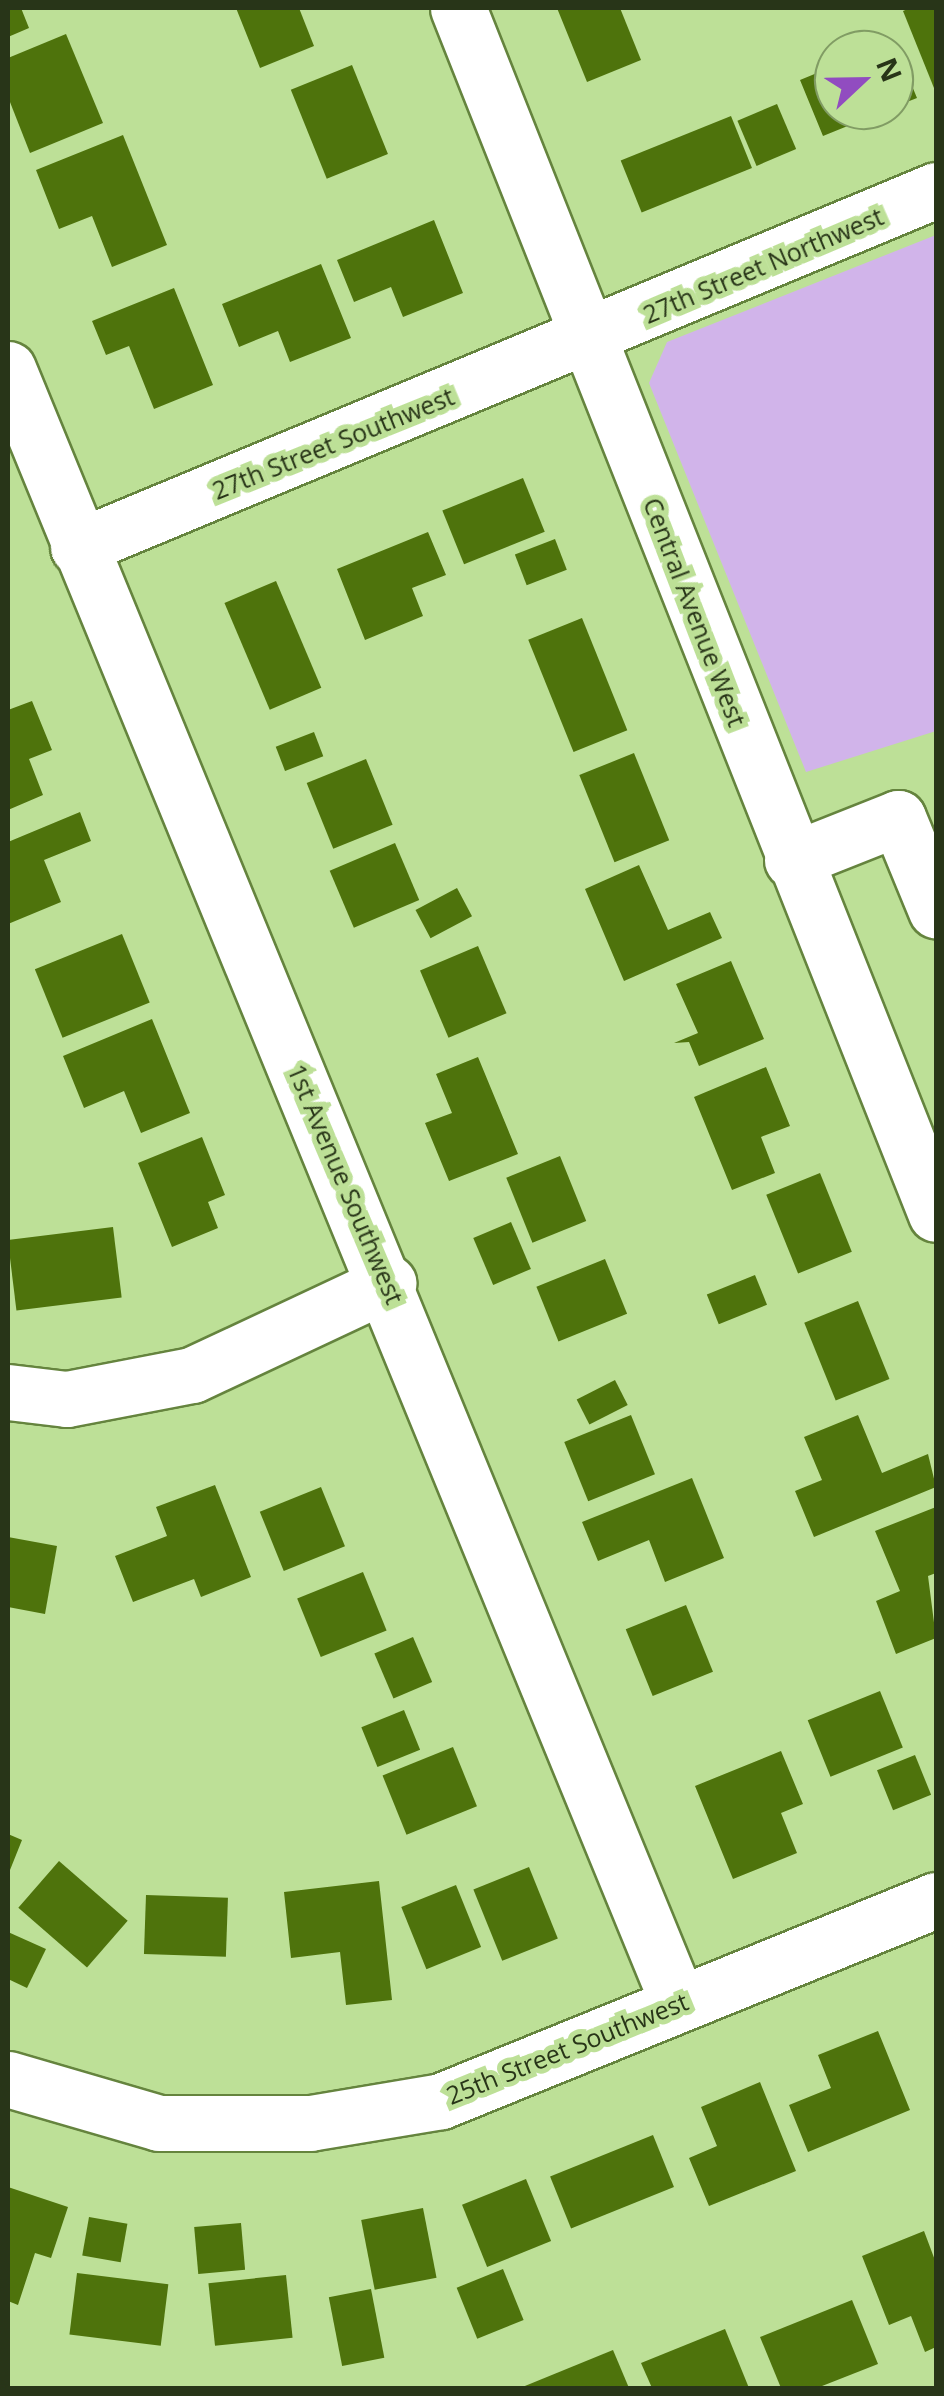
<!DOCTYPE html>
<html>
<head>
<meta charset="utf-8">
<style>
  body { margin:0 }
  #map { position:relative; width:944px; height:2396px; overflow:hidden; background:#bde097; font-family:"Open Sans",sans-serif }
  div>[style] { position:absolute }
  .green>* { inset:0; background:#d1b4ea }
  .building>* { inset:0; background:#4e730c; transform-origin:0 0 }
  .roads { filter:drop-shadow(2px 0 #65843e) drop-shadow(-2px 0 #65843e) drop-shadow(0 2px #65843e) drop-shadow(0 -2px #65843e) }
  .minor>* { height:55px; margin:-27.5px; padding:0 27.5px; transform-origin:27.5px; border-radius:27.5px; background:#fff }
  span { translate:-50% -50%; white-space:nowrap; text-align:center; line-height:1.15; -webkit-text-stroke:10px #bde097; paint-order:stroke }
  .street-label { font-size:25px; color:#283518 }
  .frame { position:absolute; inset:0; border:10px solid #283518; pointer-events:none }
  .north { position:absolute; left:814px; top:30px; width:100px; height:100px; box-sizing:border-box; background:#bde097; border:2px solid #819c64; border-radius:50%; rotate:68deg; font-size:28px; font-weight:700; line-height:40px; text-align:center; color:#283518 }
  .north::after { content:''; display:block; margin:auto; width:35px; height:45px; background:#914cc0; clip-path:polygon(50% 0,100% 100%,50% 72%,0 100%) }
</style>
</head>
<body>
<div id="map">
  <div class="green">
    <i style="clip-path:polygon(936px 235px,936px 731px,806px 772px,649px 383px,667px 342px)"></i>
  </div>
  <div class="building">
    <i style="clip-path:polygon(8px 8px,21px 8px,29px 28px,8px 37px)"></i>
    <i style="clip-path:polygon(236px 8px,299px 8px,314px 46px,260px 68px)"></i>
    <i style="clip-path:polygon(557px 8px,620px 8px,641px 60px,587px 82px)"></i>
    <i style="clip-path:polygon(910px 8px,936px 8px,936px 93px,903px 11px)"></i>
    <i style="clip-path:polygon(66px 34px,103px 123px,30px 153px,8px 97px,8px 58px)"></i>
    <i style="clip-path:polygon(894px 42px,917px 98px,894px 107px,894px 50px,874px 50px)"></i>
    <i style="left:352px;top:65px;width:96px;height:66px;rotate:68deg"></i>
    <i style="clip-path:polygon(834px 66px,834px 110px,887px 110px,823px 136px,800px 80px)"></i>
    <i style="left:777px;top:104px;width:49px;height:43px;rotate:67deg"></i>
    <i style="left:731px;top:116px;width:56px;height:119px;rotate:68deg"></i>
    <i style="clip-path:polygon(123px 135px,167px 245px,112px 267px,92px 216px,59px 229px,36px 170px)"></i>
    <i style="clip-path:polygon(434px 220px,463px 293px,403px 317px,391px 287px,354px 302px,337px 260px)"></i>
    <i style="clip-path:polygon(321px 264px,351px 338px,290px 362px,278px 331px,239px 347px,222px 304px)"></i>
    <i style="clip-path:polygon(174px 288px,213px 385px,154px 409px,129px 346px,106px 355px,92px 321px)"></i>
    <i style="left:523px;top:478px;width:58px;height:87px;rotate:68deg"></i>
    <i style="clip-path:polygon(428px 532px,446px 575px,412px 588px,423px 616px,365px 640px,337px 569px)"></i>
    <i style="left:555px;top:539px;width:33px;height:43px;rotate:69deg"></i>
    <i style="left:276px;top:581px;width:116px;height:56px;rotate:67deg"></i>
    <i style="left:582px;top:618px;width:121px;height:58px;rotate:68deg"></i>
    <i style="clip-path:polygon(32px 701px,52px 750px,29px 759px,43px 795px,8px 810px,8px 710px)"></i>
    <i style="left:314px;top:732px;width:26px;height:41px;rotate:69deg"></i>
    <i style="left:634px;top:753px;width:94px;height:59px;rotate:68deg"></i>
    <i style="left:366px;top:759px;width:71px;height:64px;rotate:68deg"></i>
    <i style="clip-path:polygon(80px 812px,91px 841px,44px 860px,61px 902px,8px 924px,8px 842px)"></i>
    <i style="left:395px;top:843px;width:62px;height:71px;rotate:67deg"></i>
    <i style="clip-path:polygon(639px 865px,668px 930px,710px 912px,722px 938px,624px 981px,585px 889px)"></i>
    <i style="left:457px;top:888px;width:32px;height:47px;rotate:62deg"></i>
    <i style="left:122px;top:934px;width:74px;height:94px;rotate:68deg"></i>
    <i style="left:478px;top:946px;width:73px;height:63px;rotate:67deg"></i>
    <i style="clip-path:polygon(731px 961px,764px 1039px,699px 1066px,689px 1042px,674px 1043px,698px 1033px,676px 984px)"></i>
    <i style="clip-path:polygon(152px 1019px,190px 1113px,141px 1133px,124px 1091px,84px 1108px,63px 1056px)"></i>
    <i style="clip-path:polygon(478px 1057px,518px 1154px,449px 1181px,425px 1123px,452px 1113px,436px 1074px)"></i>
    <i style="clip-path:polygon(766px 1067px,790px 1126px,761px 1137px,775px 1173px,732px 1190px,694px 1097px)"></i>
    <i style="clip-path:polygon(202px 1137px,225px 1195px,208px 1202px,218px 1228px,172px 1247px,138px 1163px)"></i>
    <i style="left:560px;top:1156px;width:70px;height:58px;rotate:68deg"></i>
    <i style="left:820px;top:1173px;width:85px;height:58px;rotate:68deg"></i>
    <i style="left:511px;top:1222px;width:51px;height:41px;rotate:67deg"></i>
    <i style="left:113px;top:1227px;width:71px;height:106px;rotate:83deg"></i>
    <i style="left:605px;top:1259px;width:59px;height:74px;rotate:68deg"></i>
    <i style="left:755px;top:1275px;width:32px;height:52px;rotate:68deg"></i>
    <i style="left:858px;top:1301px;width:84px;height:58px;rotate:68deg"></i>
    <i style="left:615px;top:1380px;width:28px;height:43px;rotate:63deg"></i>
    <i style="left:631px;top:1415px;width:64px;height:72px;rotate:68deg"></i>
    <i style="clip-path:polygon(858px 1415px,882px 1473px,928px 1454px,936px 1487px,814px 1537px,795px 1491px,822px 1480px,804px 1437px)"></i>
    <i style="clip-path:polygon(692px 1478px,724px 1558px,665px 1582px,649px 1540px,598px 1561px,582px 1522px)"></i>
    <i style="clip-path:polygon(215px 1485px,251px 1577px,201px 1597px,194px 1579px,133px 1602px,115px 1556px,167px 1536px,156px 1507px)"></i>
    <i style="left:321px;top:1487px;width:64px;height:66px;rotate:68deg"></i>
    <i style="clip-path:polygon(936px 1507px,936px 1573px,928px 1576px,936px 1638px,896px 1654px,876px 1601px,900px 1591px,875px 1531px)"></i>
    <i style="clip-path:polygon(8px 1537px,57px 1546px,45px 1614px,8px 1607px)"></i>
    <i style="left:363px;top:1572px;width:63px;height:71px;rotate:68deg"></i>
    <i style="left:686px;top:1605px;width:72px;height:65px;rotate:68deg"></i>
    <i style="left:413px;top:1637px;width:49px;height:42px;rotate:67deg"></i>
    <i style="left:880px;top:1691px;width:61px;height:78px;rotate:68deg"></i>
    <i style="left:404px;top:1710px;width:43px;height:46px;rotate:68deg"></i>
    <i style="left:453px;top:1747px;width:64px;height:76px;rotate:68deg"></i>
    <i style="clip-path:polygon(781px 1751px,803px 1804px,781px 1813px,797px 1853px,733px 1879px,695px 1786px)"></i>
    <i style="left:915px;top:1755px;width:43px;height:41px;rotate:68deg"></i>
    <i style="clip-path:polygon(8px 1834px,22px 1840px,8px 1875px)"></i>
    <i style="left:59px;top:1861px;width:91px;height:62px;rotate:41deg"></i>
    <i style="left:529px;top:1867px;width:77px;height:60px;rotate:68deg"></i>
    <i style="clip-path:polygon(379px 1881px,392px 2000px,346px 2005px,340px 1952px,291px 1958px,284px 1892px)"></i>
    <i style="left:456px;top:1885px;width:67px;height:59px;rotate:68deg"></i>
    <i style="left:146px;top:1895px;width:82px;height:59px;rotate:2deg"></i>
    <i style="clip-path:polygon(8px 1932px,46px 1949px,27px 1988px,8px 1979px)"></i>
    <i style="clip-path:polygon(878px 2031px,910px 2110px,808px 2152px,789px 2105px,831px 2088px,818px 2055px)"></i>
    <i style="clip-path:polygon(760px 2082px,796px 2171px,709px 2206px,689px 2158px,717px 2146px,701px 2107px)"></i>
    <i style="left:653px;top:2135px;width:56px;height:111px;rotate:68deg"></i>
    <i style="left:526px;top:2179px;width:67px;height:69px;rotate:68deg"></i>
    <i style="clip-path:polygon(8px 2187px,68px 2207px,51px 2258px,35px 2253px,18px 2305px,8px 2301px)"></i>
    <i style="left:423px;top:2208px;width:71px;height:63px;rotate:79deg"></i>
    <i style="left:89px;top:2217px;width:39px;height:39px;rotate:10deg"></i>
    <i style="left:241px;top:2223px;width:47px;height:47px;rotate:85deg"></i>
    <i style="clip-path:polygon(924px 2231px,936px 2263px,936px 2347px,925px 2352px,911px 2316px,889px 2325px,862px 2256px)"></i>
    <i style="left:503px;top:2269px;width:55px;height:50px;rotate:68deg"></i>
    <i style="left:77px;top:2273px;width:92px;height:62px;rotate:7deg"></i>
    <i style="left:286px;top:2275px;width:63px;height:78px;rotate:84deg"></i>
    <i style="left:371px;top:2289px;width:70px;height:43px;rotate:79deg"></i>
    <i style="clip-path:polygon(852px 2300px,878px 2364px,817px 2388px,781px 2388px,760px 2337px)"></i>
    <i style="clip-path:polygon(725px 2329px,749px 2388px,652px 2388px,641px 2363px)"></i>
    <i style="clip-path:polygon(613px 2350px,629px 2388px,520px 2388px)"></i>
  </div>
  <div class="roads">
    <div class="minor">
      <i style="left:458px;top:8px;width:1297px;rotate:68.38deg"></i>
      <i style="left:8px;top:369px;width:1766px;rotate:67.7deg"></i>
      <i style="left:78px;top:547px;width:929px;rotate:-22.59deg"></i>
      <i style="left:792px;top:860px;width:114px;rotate:-21.6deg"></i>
      <i style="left:898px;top:818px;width:100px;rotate:67.6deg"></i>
      <i style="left:8px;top:1392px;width:59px;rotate:6.8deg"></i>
      <i style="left:67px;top:1399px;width:127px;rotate:-10.9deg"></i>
      <i style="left:192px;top:1375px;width:217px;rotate:-25.1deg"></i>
      <i style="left:8px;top:2079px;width:157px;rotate:16.2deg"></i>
      <i style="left:159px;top:2123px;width:151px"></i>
      <i style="left:310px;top:2123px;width:133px;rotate:-9.5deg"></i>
      <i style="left:441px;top:2101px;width:534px;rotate:-22.1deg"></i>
    </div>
  </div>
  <div class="street-label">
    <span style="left:763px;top:265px;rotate:-23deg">27th Street Northwest</span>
    <span style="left:333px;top:443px;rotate:-22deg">27th Street Southwest</span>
    <span style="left:695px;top:612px;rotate:69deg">Central Avenue West</span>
    <span style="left:346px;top:1184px;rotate:67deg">1st Avenue Southwest</span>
    <span style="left:567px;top:2048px;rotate:-22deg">25th Street Southwest</span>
  </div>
  <div class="frame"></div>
  <div class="north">N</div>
</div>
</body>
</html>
